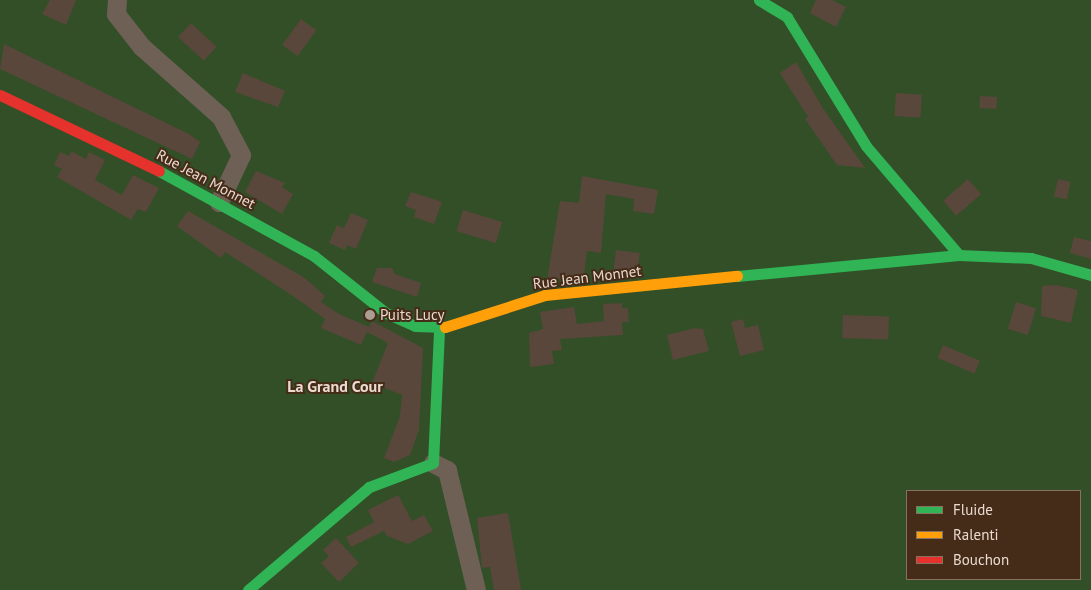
<!DOCTYPE html>
<html>
<head>
<meta charset="utf-8">
<style>
  body { margin:0 }
  #map { position:relative; width:1091px; height:590px; overflow:hidden; background:#3b2d23; font-family:"PT Sans",sans-serif }
  div>[style] { position:absolute }
  .green>* { inset:0; background:#334f27 }
  .building>* { inset:0; background:#58473a; transform-origin:0 0 }
  .street>* { height:19px; margin:-9.5px; padding:0 9.5px; transform-origin:9.5px; border-radius:9.5px; background:#6e6054 }
  .fast>* { height:11px; margin:-5.5px; padding:0 5.5px; transform-origin:5.5px; border-radius:5.5px; background:#30b455 }
  .slow>* { height:11px; margin:-5.5px; padding:0 5.5px; transform-origin:5.5px; border-radius:5.5px; background:#ff9f0a }
  .jam>* { height:11px; margin:-5.5px; padding:0 5.5px; transform-origin:5.5px; border-radius:5.5px; background:#e5322d }
  .dots>* { width:14px; height:14px; translate:-50% -50%; box-sizing:border-box; border:2px solid #452c19; border-radius:50% }
  span { translate:-50% -50%; white-space:nowrap; text-align:center; line-height:1.15; -webkit-text-stroke:4px #452c19; paint-order:stroke }
  .street-label { font-size:15px; color:#ebdacf }
  .poi-label { font-size:15px; color:#ebdacf }
  .left { translate:0 -50%; text-align:left }
  .neighbourhood-label { font-size:16px; color:#ebdacf; font-weight:700 }
  .legend { position:absolute; left:906px; top:490px; width:175px; height:90px; box-sizing:border-box; background:#452c19; border:1px solid #877262; margin:0; padding:6px 9px; list-style:none; font-size:15px; color:#ebdacf }
  .legend li { display:flex; align-items:center; gap:10px; height:25px }
  .legend b { width:25px; border:1px solid #877262 }
</style>
</head>
<body>
<div id="map">
  <div class="green">
    <i style="clip-path:polygon(evenodd,0 0,1091px 0,1091px 590px,0 590px,0 0,907px 491px,1080px 491px,1080px 579px,907px 579px,907px 491px)"></i>
  </div>
  <div class="building">
    <i style="clip-path:polygon(50px 0,76px 0,66px 25px,42px 14px)"></i>
    <i style="clip-path:polygon(816px 0,832px 0,846px 7px,836px 27px,810px 13px)"></i>
    <i style="left:301px;top:19px;width:19px;height:32px;rotate:36deg"></i>
    <i style="left:191px;top:23px;width:35px;height:19px;rotate:43deg"></i>
    <i style="clip-path:polygon(4px 44px,189px 134px,200px 142px,192px 159px,0 69px)"></i>
    <i style="clip-path:polygon(796px 62px,822px 107px,865px 168px,837px 165px,805px 119px,808px 117px,780px 73px)"></i>
    <i style="clip-path:polygon(243px 73px,285px 91px,278px 107px,235px 92px)"></i>
    <i style="left:896px;top:93px;width:26px;height:23px;rotate:4deg"></i>
    <i style="left:980px;top:96px;width:17px;height:12px;rotate:3deg"></i>
    <i style="clip-path:polygon(71px 151px,86px 159px,89px 152px,105px 160px,95px 180px,122px 195px,133px 175px,159px 188px,146px 212px,138px 209px,131px 220px,57px 177px,62px 169px,54px 165px,60px 152px,69px 156px)"></i>
    <i style="clip-path:polygon(256px 171px,285px 183px,282px 187px,293px 194px,282px 214px,245px 192px)"></i>
    <i style="clip-path:polygon(582px 176px,658px 190px,654px 214px,633px 211px,634px 199px,606px 194px,601px 253px,587px 251px,584px 276px,547px 280px,560px 201px,579px 203px)"></i>
    <i style="left:968px;top:179px;width:20px;height:33px;rotate:49deg"></i>
    <i style="left:1058px;top:179px;width:13px;height:18px;rotate:13deg"></i>
    <i style="clip-path:polygon(411px 192px,442px 202px,434px 224px,414px 217px,416px 210px,405px 206px)"></i>
    <i style="left:463px;top:210px;width:41px;height:22px;rotate:17deg"></i>
    <i style="clip-path:polygon(188px 211px,305px 278px,325px 296px,321px 302px,339px 314px,369px 327px,372px 321px,423px 348px,419px 430px,410px 455px,394px 462px,384px 458px,400px 416px,402px 395px,372px 383px,388px 343px,367px 332px,361px 345px,321px 328px,325px 319px,293px 296px,225px 252px,221px 258px,177px 226px)"></i>
    <i style="clip-path:polygon(351px 213px,368px 220px,356px 249px,347px 245px,345px 250px,329px 243px,337px 225px,344px 228px)"></i>
    <i style="clip-path:polygon(1074px 237px,1091px 241px,1091px 259px,1070px 253px)"></i>
    <i style="left:616px;top:250px;width:24px;height:19px;rotate:7deg"></i>
    <i style="clip-path:polygon(377px 268px,392px 268px,395px 274px,421px 283px,417px 297px,372px 282px)"></i>
    <i style="clip-path:polygon(1056px 285px,1078px 290px,1071px 323px,1041px 316px,1042px 286px)"></i>
    <i style="left:1016px;top:302px;width:21px;height:28px;rotate:17deg"></i>
    <i style="clip-path:polygon(622px 303px,622px 308px,628px 308px,629px 322px,622px 322px,623px 335px,560px 339px,562px 350px,552px 351px,554px 364px,530px 367px,529px 333px,543px 329px,540px 312px,574px 307px,577px 324px,604px 321px,603px 304px)"></i>
    <i style="left:843px;top:315px;width:46px;height:23px;rotate:2deg"></i>
    <i style="clip-path:polygon(743px 319px,745px 328px,758px 325px,764px 350px,740px 356px,731px 322px)"></i>
    <i style="clip-path:polygon(695px 328px,703px 329px,709px 351px,673px 360px,667px 335px)"></i>
    <i style="left:943px;top:345px;width:40px;height:14px;rotate:23deg"></i>
    <i style="clip-path:polygon(398px 495px,412px 521px,424px 515px,433px 531px,408px 544px,387px 536px,384px 531px,351px 547px,346px 537px,374px 522px,368px 510px)"></i>
    <i style="clip-path:polygon(508px 513px,521px 590px,494px 590px,490px 567px,482px 568px,477px 518px)"></i>
    <i style="clip-path:polygon(336px 538px,359px 563px,339px 582px,321px 563px,329px 556px,323px 550px)"></i>
  </div>
  <div class="street">
    <i style="left:117px;top:0;width:14px;rotate:94deg"></i>
    <i style="left:116px;top:14px;width:42px;rotate:51.8deg"></i>
    <i style="left:142px;top:47px;width:106px;rotate:41.5deg"></i>
    <i style="left:221px;top:117px;width:43px;rotate:62.2deg"></i>
    <i style="left:241px;top:155px;width:52px;rotate:115.1deg"></i>
    <i style="left:433px;top:463px;width:16px;rotate:27deg"></i>
    <i style="left:447px;top:470px;width:123px;rotate:76.4deg"></i>
  </div>
  <div class="fast">
    <i style="left:759px;top:0;width:33px;rotate:31deg"></i>
    <i style="left:787px;top:17px;width:151px;rotate:58.5deg"></i>
    <i style="left:866px;top:146px;width:143px;rotate:49.5deg"></i>
    <i style="left:159px;top:171px;width:177px;rotate:28.7deg"></i>
    <i style="left:314px;top:256px;width:92px;rotate:38.4deg"></i>
    <i style="left:386px;top:313px;width:32px;rotate:24deg"></i>
    <i style="left:415px;top:326px;width:30px;rotate:2deg"></i>
    <i style="left:737px;top:276px;width:223px;rotate:-5.4deg"></i>
    <i style="left:959px;top:255px;width:72px;rotate:2.4deg"></i>
    <i style="left:1031px;top:258px;width:62px;rotate:15.8deg"></i>
    <i style="left:248px;top:590px;width:159px;rotate:-40.4deg"></i>
    <i style="left:369px;top:487px;width:68px;rotate:-20.6deg"></i>
    <i style="left:433px;top:463px;width:134px;rotate:-87.4deg"></i>
  </div>
  <div class="slow">
    <i style="left:445px;top:327px;width:105px;rotate:-17.7deg"></i>
    <i style="left:545px;top:295px;width:193px;rotate:-5.7deg"></i>
  </div>
  <div class="jam">
    <i style="left:0;top:95px;width:176px;rotate:25.5deg"></i>
  </div>
  <div class="dots">
    <i style="left:370px;top:315px;background:#ad9d93"></i>
  </div>
  <div class="street-label">
    <span style="left:206px;top:179px;rotate:28deg">Rue Jean Monnet</span>
    <span style="left:587px;top:277px;rotate:-7deg">Rue Jean Monnet</span>
  </div>
  <div class="poi-label">
    <span class="left" style="left:380px;top:315px">Puits Lucy</span>
  </div>
  <div class="neighbourhood-label">
    <span style="left:335px;top:386px">La Grand Cour</span>
  </div>
  <ul class="legend">
  <li><b style="height:6px;background:#30b455"></b>Fluide</li>
  <li><b style="height:6px;background:#ff9f0a"></b>Ralenti</li>
  <li><b style="height:6px;background:#e5322d"></b>Bouchon</li>
  </ul>
</div>
</body>
</html>
